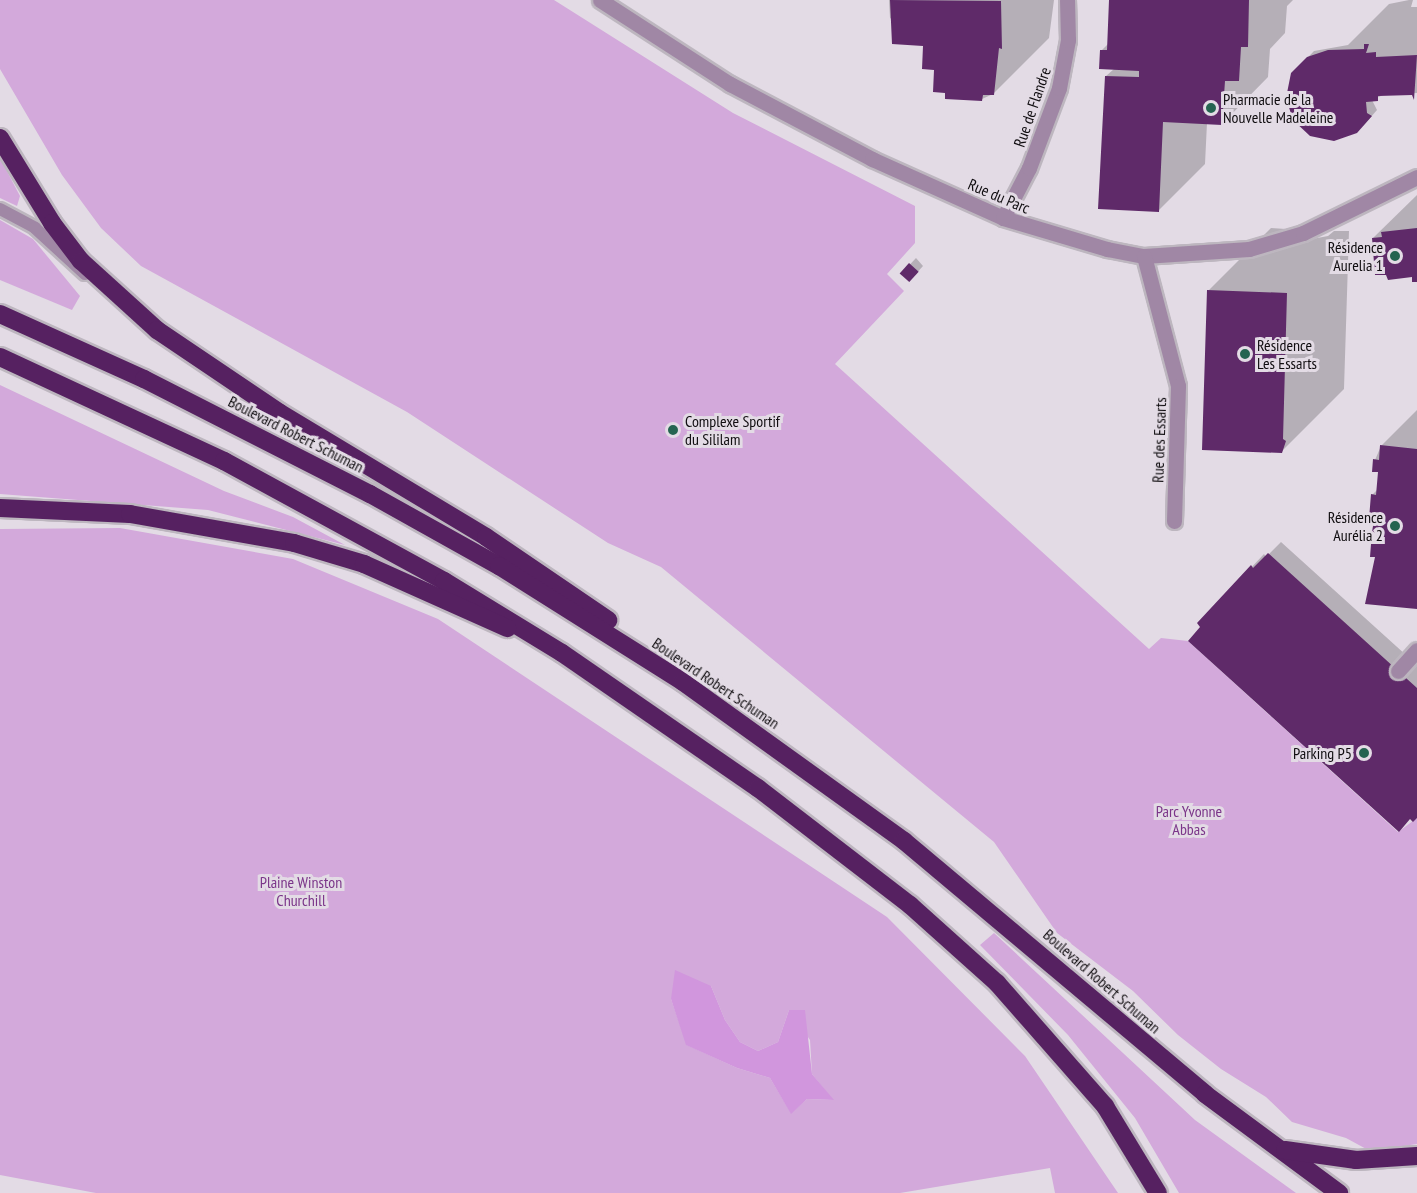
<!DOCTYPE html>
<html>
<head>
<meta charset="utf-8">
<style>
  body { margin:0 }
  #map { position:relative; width:1417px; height:1193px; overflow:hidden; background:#e3dbe5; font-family:"PT Sans Narrow",sans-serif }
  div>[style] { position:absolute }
  .green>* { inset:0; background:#d3a9db }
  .water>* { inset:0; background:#d196dd }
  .shadow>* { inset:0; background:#0003 }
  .building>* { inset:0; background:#5f2a69; transform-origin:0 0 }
  .roads { filter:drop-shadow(2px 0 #bdb6bf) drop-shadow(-2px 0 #bdb6bf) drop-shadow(0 2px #bdb6bf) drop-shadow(0 -2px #bdb6bf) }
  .lane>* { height:12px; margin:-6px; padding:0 6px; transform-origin:6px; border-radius:6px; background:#a087a5 }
  .street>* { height:15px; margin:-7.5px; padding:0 7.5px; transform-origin:7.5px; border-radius:7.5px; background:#a087a5 }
  .highway>* { height:18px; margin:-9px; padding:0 9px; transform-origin:9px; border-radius:9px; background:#562161 }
  .dots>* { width:16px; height:16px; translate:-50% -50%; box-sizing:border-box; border:3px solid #e3dbe5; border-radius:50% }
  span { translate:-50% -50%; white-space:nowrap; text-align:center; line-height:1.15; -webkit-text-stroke:6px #e3dbe5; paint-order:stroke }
  .poi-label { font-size:16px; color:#100d10 }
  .left { translate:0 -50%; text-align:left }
  .right { translate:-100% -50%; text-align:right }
  .street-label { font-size:16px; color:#100d10 }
  .park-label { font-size:16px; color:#7b3589 }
</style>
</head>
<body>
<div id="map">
  <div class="green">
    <i style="clip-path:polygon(0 0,554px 0,733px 113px,915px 206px,915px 243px,887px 274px,904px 291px,835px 364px,1149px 649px,1161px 638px,1188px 641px,1398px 832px,1417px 818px,1417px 1144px,1370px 1151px,1346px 1138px,1292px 1122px,1266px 1097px,1221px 1069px,1178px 1035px,1133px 991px,1057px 933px,994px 842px,661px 567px,608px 543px,407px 412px,141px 266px,101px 228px,62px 175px,0 69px)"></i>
    <i style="clip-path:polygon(0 158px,20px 196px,17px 206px,0 198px)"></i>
    <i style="clip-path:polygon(0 220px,33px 239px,80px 296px,72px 310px,0 280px)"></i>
    <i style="clip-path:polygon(0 385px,224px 491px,293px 517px,345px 545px,208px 510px,0 494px)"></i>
    <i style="clip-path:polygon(evenodd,120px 528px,293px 559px,438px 619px,887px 917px,1025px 1056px,1118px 1193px,1055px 1193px,1050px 1168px,900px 1193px,96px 1193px,0 1175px,0 529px,120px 528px,711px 986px,725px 1020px,740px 1042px,758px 1051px,778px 1042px,789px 1010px,810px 1040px,812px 1074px,833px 1100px,807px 1099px,791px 1113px,770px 1078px,737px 1068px,687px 1045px,671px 999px,711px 986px)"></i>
    <i style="clip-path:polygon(994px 933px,1195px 1120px,1296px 1193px,1179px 1193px,1135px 1118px,1068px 1035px,980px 945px)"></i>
  </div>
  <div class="water">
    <i style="clip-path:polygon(675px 970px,711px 986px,725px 1020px,740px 1042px,758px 1051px,778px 1042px,789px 1010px,805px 1010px,812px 1074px,834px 1100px,807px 1099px,791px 1114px,770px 1078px,737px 1068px,686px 1045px,671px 999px)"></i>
  </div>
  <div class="shadow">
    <i style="clip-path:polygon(889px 0,1054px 0,1049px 38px,993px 94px,982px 99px,948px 92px,925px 42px,890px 18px)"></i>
    <i style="clip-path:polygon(1111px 0,1293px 0,1287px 6px,1285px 33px,1270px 49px,1268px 77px,1222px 124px,1207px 123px,1205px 164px,1158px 211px,1106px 76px,1114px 69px,1101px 51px,1109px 43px)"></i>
    <i style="clip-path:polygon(1409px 0,1413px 0,1411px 7px,1417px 7px,1417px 93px,1383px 95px,1372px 100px,1377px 110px,1363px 126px,1292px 74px,1314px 51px,1348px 45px,1389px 4px)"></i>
    <i style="clip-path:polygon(1417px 195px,1417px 280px,1373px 238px)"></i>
    <i style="clip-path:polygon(1271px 228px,1286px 229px,1286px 234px,1312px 239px,1328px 236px,1334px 231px,1349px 231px,1344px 389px,1282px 451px,1208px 291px)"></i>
    <i style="clip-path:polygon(916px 258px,923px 266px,915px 275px,902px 273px)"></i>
    <i style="clip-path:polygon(1417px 410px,1417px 607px,1368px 593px,1377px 553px,1373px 545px,1377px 540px,1372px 495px,1378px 489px,1379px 468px,1375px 460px,1381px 446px)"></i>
    <i style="clip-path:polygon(1281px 542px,1417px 665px,1417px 816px,1199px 623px,1264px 554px,1266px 557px)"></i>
  </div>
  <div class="building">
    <i style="clip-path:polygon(890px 0,1001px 1px,1002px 49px,999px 48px,994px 95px,983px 95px,982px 101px,945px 99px,945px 93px,933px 92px,934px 70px,922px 69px,923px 46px,892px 44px)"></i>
    <i style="clip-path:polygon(1109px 0,1249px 0,1248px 47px,1241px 47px,1239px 81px,1225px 81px,1222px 125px,1163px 122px,1159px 212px,1098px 209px,1105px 76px,1139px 77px,1139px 71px,1099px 69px,1100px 50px,1107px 50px)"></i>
    <i style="clip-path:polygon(1364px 44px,1369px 44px,1366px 53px,1376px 52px,1376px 57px,1417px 55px,1414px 100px,1412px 95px,1378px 96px,1378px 101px,1366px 102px,1367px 113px,1372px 116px,1357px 133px,1334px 141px,1310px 136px,1293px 120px,1286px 98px,1291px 73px,1307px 57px,1328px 50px,1364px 49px)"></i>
    <i style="clip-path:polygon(1417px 228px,1417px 282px,1412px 282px,1412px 277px,1388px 280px,1386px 275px,1375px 275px,1372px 238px,1382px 237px,1381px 232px)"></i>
    <i style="left:909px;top:263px;width:13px;height:14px;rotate:42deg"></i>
    <i style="clip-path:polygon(1207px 290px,1287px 293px,1283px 439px,1286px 441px,1282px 453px,1202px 450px)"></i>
    <i style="clip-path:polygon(1380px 445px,1417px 449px,1417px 609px,1365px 604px,1375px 557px,1370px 557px,1371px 544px,1376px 544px,1377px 533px,1372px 532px,1374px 520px,1369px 519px,1371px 494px,1376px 495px,1378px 472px,1372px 472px,1373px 459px,1379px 460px)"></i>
    <i style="clip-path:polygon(1268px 553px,1417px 688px,1417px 818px,1413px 822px,1410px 819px,1399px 832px,1188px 641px,1200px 627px,1197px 623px,1251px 565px,1253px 568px)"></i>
  </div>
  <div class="roads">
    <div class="lane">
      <i style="left:0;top:209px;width:40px;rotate:28deg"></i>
      <i style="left:35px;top:228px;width:68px;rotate:42.6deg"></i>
    </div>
    <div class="street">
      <i style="left:600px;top:0;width:155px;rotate:32.9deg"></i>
      <i style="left:730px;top:84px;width:161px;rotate:27.8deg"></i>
      <i style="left:872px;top:159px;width:144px;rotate:24.2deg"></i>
      <i style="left:1003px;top:218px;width:109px;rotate:16.6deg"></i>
      <i style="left:1107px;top:249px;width:38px;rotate:11deg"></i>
      <i style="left:1144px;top:256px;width:105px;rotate:-3.8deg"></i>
      <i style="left:1249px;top:249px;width:56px;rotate:-16.5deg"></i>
      <i style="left:1303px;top:233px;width:127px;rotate:-26.2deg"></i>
      <i style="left:1003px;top:218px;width:56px;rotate:-62.5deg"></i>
      <i style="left:1029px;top:168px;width:85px;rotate:-69.4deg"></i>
      <i style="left:1059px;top:88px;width:49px;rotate:-79.4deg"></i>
      <i style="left:1068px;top:40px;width:40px;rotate:-91.4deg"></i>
      <i style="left:1144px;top:256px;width:134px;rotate:75.3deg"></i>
      <i style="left:1178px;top:386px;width:135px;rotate:91.7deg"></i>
      <i style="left:1398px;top:671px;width:28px;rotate:-48deg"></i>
    </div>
    <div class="highway">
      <i style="left:0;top:138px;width:100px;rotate:58.5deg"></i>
      <i style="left:52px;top:223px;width:48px;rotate:52.7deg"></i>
      <i style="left:81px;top:261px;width:103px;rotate:42.2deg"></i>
      <i style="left:157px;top:330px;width:148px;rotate:34deg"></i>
      <i style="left:280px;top:413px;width:240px;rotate:31deg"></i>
      <i style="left:486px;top:537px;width:148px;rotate:34.2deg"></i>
      <i style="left:0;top:314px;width:158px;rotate:24.3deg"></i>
      <i style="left:144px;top:379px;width:254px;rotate:27deg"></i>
      <i style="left:370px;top:494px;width:148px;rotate:29.2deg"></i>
      <i style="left:499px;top:566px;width:218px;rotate:32.2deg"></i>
      <i style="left:683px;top:682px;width:272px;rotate:35.7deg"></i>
      <i style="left:904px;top:841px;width:393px;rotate:40deg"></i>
      <i style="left:1205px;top:1094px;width:167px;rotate:36.5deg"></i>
      <i style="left:0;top:357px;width:247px;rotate:24.9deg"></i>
      <i style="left:224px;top:461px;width:251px;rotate:28.6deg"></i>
      <i style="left:444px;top:581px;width:138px;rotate:31.4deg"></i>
      <i style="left:562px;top:653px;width:238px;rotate:34.6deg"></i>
      <i style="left:758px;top:788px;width:192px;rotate:37.6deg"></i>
      <i style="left:910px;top:905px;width:117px;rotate:41.9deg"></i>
      <i style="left:997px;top:983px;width:164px;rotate:48.7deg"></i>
      <i style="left:1105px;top:1106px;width:102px;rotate:58.7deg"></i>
      <i style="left:0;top:508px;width:130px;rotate:2.6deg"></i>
      <i style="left:130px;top:514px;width:167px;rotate:10deg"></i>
      <i style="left:294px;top:543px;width:73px;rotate:16.7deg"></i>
      <i style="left:364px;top:564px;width:157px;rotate:24.1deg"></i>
      <i style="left:1285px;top:1150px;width:72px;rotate:8deg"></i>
      <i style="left:1356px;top:1160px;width:61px;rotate:-3.8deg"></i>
    </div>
  </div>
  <div class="dots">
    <i style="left:1211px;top:108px;background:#256451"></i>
    <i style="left:1395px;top:256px;background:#256451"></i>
    <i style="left:1245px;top:354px;background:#256451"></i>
    <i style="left:673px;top:430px;background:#256451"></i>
    <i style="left:1395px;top:526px;background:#256451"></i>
    <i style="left:1364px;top:753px;background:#256451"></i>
  </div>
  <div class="poi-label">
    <span class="left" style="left:1223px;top:108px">Pharmacie de la<br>Nouvelle Madeleine</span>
    <span class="right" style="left:1383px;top:256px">Résidence<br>Aurelia 1</span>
    <span class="left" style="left:1257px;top:354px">Résidence<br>Les Essarts</span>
    <span class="left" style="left:685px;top:430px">Complexe Sportif<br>du Sililam</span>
    <span class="right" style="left:1383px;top:526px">Résidence<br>Aurélia 2</span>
    <span class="right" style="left:1352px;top:753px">Parking P5</span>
  </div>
  <div class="street-label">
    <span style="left:1032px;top:107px;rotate:-71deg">Rue de Flandre</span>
    <span style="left:999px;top:196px;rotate:23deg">Rue du Parc</span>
    <span style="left:296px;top:434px;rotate:27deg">Boulevard Robert Schuman</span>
    <span style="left:1159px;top:440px;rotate:-88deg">Rue des Essarts</span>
    <span style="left:716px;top:683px;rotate:34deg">Boulevard Robert Schuman</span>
    <span style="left:1102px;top:981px;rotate:41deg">Boulevard Robert Schuman</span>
  </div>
  <div class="park-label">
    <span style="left:1189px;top:820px">Parc Yvonne<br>Abbas</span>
    <span style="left:301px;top:891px">Plaine Winston<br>Churchill</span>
  </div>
</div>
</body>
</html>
